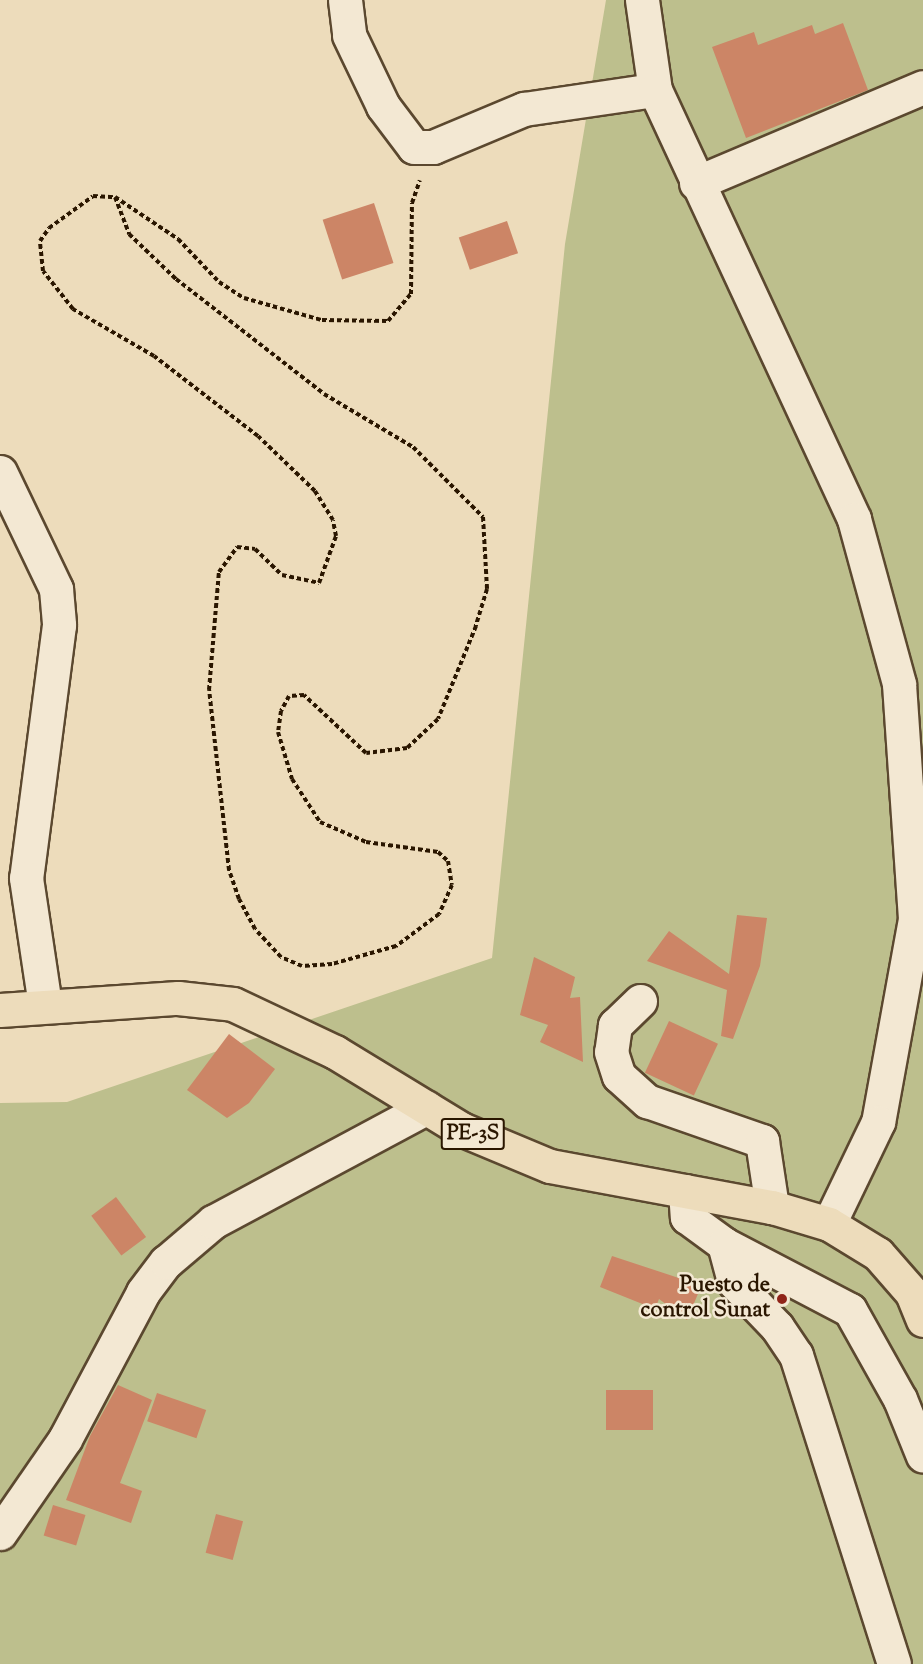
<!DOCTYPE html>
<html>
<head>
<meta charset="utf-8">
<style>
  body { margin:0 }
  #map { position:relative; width:923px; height:1664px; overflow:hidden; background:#eddcbb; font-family:"Sorts Mill Goudy",serif }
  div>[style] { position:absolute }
  .green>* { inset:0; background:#bdbf8d }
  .building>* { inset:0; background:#cc8566; transform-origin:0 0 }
  .path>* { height:4px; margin-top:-2px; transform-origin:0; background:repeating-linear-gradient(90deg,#2a1600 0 4.5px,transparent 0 7.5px) }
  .roads { filter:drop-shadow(2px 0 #5b482f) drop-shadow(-2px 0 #5b482f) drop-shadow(0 2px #5b482f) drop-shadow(0 -2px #5b482f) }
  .minor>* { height:33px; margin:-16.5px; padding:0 16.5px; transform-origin:16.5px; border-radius:16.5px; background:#f3e8d3 }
  .highway>* { height:33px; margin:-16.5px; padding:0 16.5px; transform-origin:16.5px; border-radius:16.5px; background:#eddcbb }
  .dots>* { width:16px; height:16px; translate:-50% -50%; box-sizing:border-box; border:3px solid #f3e8d3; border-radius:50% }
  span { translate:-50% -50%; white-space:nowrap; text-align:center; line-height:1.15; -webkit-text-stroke:5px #f3e8d3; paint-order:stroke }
  .shield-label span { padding:2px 4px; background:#f3e8d3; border:2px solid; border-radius:4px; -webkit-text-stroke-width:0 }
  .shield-label { font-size:21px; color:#2a1600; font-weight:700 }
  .poi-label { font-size:22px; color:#2a1600; font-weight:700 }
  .right { translate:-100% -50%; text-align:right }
</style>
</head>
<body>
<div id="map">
  <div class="green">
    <i style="clip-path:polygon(606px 0,923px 0,923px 1664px,0 1664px,0 1103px,67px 1102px,492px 958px,565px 244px)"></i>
  </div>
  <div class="building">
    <i style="clip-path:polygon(843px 23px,868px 90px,746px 138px,712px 47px,754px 32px,758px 45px,812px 25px,815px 34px)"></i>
    <i style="left:374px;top:203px;width:63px;height:54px;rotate:72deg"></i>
    <i style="left:507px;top:221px;width:34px;height:51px;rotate:71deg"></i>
    <i style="clip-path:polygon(737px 915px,767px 918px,760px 966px,733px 1039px,721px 1036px,727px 990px,647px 961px,669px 931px,729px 974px)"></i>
    <i style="clip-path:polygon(534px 957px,575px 977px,570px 998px,580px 997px,583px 1062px,540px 1042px,548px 1025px,520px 1015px)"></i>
    <i style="left:669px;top:1021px;width:54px;height:57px;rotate:25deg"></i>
    <i style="clip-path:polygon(229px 1034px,275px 1069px,249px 1103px,227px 1118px,187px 1090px)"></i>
    <i style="left:116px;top:1197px;width:50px;height:31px;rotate:53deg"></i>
    <i style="clip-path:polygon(612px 1256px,694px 1283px,700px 1289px,687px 1320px,659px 1299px,655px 1309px,600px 1287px)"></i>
    <i style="clip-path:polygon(118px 1385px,152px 1400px,120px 1483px,142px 1491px,131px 1523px,66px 1500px,90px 1436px)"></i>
    <i style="left:606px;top:1390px;width:47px;height:40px"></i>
    <i style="left:157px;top:1393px;width:52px;height:30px;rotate:19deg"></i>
    <i style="left:53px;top:1505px;width:34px;height:32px;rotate:17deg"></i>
    <i style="left:216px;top:1514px;width:28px;height:40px;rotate:15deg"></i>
  </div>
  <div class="path">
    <i style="left:115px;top:197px;width:40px;rotate:69deg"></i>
    <i style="left:129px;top:234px;width:65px;rotate:43.8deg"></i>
    <i style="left:176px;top:279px;width:187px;rotate:37.8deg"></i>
    <i style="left:324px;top:394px;width:104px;rotate:30.8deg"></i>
    <i style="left:413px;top:447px;width:99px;rotate:45deg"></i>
    <i style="left:483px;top:517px;width:72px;rotate:86.8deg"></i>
    <i style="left:487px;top:589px;width:39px;rotate:107deg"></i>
    <i style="left:476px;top:626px;width:100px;rotate:112.2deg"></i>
    <i style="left:438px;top:719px;width:42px;rotate:136.9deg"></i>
    <i style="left:407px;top:748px;width:41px;rotate:173deg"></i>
    <i style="left:366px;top:753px;width:85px;rotate:-136.9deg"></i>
    <i style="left:304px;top:695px;width:15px;rotate:176deg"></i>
    <i style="left:289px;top:696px;width:17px;rotate:118deg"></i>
    <i style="left:281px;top:711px;width:21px;rotate:98deg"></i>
    <i style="left:278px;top:732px;width:49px;rotate:73.4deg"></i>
    <i style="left:292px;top:779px;width:51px;rotate:56.9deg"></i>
    <i style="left:320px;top:822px;width:50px;rotate:23.5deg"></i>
    <i style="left:366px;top:842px;width:73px;rotate:7.9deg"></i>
    <i style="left:438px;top:852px;width:13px;rotate:42deg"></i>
    <i style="left:448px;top:861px;width:24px;rotate:81deg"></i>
    <i style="left:452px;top:885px;width:32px;rotate:114deg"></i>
    <i style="left:439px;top:914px;width:54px;rotate:143.3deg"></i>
    <i style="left:396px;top:946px;width:66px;rotate:164.3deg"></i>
    <i style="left:332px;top:964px;width:30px;rotate:176deg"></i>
    <i style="left:302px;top:966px;width:23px;rotate:-157deg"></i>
    <i style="left:281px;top:957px;width:38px;rotate:-133deg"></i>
    <i style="left:255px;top:929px;width:34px;rotate:-118deg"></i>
    <i style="left:239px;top:899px;width:31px;rotate:-109deg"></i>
    <i style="left:229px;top:870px;width:181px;rotate:-96.3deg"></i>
    <i style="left:209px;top:690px;width:118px;rotate:-85.2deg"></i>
    <i style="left:219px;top:572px;width:31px;rotate:-54deg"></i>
    <i style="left:237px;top:547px;width:18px;rotate:6deg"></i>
    <i style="left:255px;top:549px;width:37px;rotate:44deg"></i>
    <i style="left:282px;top:575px;width:38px;rotate:12deg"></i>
    <i style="left:319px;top:583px;width:50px;rotate:-70.1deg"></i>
    <i style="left:336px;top:536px;width:16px;rotate:-101deg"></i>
    <i style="left:333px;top:520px;width:34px;rotate:-122deg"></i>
    <i style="left:315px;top:491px;width:79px;rotate:-136deg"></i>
    <i style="left:258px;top:436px;width:131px;rotate:-142.4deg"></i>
    <i style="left:154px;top:356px;width:94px;rotate:-149.9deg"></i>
    <i style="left:73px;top:309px;width:48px;rotate:-128.3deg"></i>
    <i style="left:43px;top:271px;width:30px;rotate:-96deg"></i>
    <i style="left:40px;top:241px;width:16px;rotate:-55deg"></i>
    <i style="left:49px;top:228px;width:54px;rotate:-36deg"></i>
    <i style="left:93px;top:196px;width:22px;rotate:3deg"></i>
    <i style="left:115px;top:197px;width:76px;rotate:33.7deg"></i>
    <i style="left:178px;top:239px;width:59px;rotate:46.4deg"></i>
    <i style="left:219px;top:282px;width:30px;rotate:33deg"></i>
    <i style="left:244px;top:298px;width:81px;rotate:15.8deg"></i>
    <i style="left:322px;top:320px;width:66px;rotate:0.9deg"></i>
    <i style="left:388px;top:321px;width:35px;rotate:-50deg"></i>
    <i style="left:411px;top:294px;width:91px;rotate:-89.4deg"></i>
    <i style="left:412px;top:203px;width:24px;rotate:-71deg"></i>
  </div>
  <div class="roads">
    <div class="minor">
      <i style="left:345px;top:0;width:35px;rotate:83deg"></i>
      <i style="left:349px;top:35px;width:79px;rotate:64.4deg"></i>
      <i style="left:383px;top:106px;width:51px;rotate:52.9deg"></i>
      <i style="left:414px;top:147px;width:19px"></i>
      <i style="left:433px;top:147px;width:99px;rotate:-22.7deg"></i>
      <i style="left:524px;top:109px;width:132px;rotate:-8.3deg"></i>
      <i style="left:642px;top:0;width:91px;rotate:81.8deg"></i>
      <i style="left:655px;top:90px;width:473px;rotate:65.1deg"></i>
      <i style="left:854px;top:519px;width:171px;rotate:74.7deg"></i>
      <i style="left:899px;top:684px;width:236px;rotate:86.1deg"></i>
      <i style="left:915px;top:919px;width:206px;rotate:100.3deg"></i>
      <i style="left:878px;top:1122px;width:113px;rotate:115.7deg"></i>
      <i style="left:696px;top:183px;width:246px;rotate:-22.9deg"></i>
      <i style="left:0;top:472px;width:130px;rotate:64.4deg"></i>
      <i style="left:56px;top:589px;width:36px;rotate:85deg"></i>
      <i style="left:59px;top:625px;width:255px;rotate:97.4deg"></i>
      <i style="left:26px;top:878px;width:128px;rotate:81.5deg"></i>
      <i style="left:640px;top:1001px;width:35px;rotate:136deg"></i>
      <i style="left:615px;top:1025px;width:27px;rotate:98deg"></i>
      <i style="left:611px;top:1052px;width:25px;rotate:72deg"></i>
      <i style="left:619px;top:1076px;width:38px;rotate:42deg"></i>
      <i style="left:647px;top:1101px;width:122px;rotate:19.2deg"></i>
      <i style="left:762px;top:1141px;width:67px;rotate:81.4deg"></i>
      <i style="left:685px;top:1191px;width:26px;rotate:86deg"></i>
      <i style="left:687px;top:1217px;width:46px;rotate:36.1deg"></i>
      <i style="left:724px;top:1244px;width:142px;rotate:27.6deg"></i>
      <i style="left:850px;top:1310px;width:102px;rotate:60.7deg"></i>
      <i style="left:900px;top:1399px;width:61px;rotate:68deg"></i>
      <i style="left:724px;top:1244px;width:39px;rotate:75deg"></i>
      <i style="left:734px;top:1282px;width:62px;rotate:46.3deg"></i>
      <i style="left:777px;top:1327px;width:34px;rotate:56deg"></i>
      <i style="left:796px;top:1355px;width:324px;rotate:72.4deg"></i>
      <i style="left:0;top:1533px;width:114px;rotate:-55.3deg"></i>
      <i style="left:65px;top:1439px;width:166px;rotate:-62deg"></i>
      <i style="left:143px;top:1292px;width:38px;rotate:-53deg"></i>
      <i style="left:166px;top:1262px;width:62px;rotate:-40.4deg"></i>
      <i style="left:213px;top:1222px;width:242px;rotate:-28.2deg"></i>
    </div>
    <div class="highway">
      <i style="left:0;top:1010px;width:178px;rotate:-3.9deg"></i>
      <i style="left:178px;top:998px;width:55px;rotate:6.2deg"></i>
      <i style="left:233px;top:1004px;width:113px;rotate:25.2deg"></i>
      <i style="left:335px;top:1052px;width:148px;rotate:31.4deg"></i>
      <i style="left:461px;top:1129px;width:96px;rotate:22.6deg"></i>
      <i style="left:550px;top:1166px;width:226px;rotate:10.5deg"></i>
      <i style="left:772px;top:1207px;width:59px;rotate:16.6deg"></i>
      <i style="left:829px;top:1224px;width:57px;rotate:31.5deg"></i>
      <i style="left:878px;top:1254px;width:52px;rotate:48.9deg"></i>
      <i style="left:912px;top:1293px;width:29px;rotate:68deg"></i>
    </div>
  </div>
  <div class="dots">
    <i style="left:782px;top:1299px;background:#8f2418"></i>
  </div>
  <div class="shield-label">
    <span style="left:473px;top:1134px">PE-3S</span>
  </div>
  <div class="poi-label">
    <span class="right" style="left:770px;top:1299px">Puesto de<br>control Sunat</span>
  </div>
</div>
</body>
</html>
